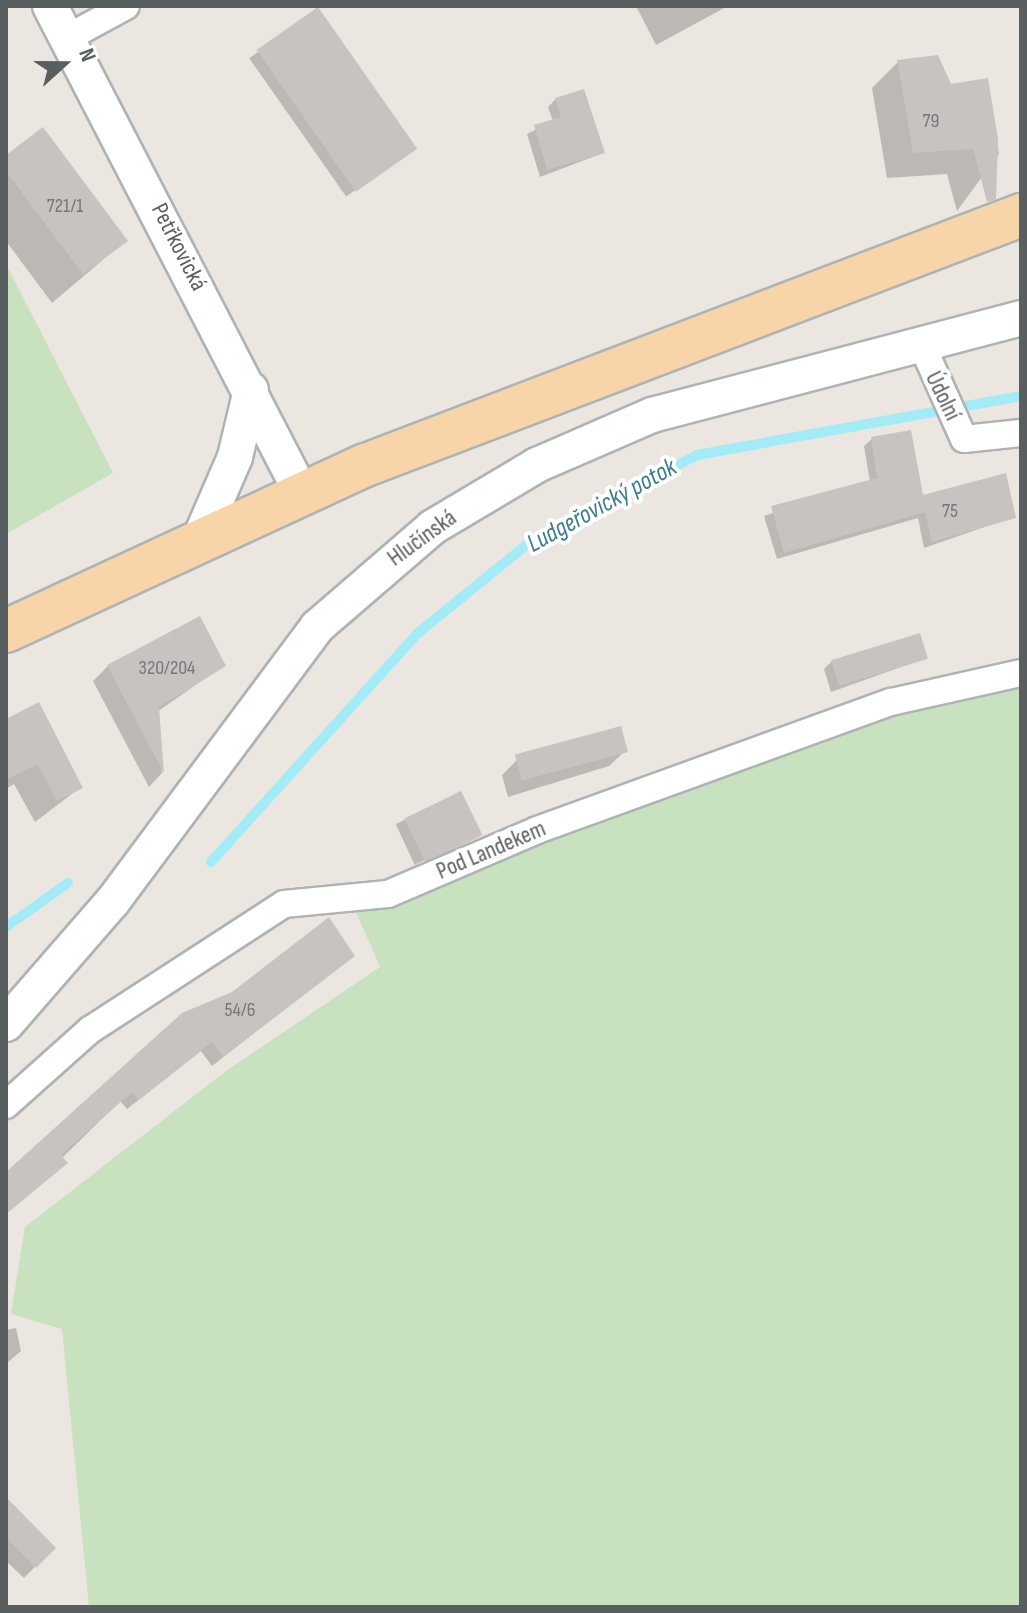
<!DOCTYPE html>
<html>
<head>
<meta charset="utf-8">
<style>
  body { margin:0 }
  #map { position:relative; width:1027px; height:1613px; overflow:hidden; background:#ebe6e0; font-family:"Sofia Sans Condensed",sans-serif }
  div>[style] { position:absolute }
  .green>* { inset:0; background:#c8e1be }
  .shadow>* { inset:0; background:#0003; transform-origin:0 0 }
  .stream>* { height:10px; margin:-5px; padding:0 5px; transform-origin:5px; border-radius:5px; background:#a4ebf8 }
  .building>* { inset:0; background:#c8c3c0; transform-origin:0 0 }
  .roads { filter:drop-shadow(2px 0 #aeb3b5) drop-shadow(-2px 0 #aeb3b5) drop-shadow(0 2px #aeb3b5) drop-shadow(0 -2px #aeb3b5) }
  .minor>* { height:26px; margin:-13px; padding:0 13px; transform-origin:13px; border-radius:13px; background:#fff }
  .tertiary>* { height:34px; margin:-17px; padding:0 17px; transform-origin:17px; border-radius:17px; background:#fff }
  .primary>* { height:42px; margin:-21px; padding:0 21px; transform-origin:21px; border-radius:21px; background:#f8d5a8 }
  span { translate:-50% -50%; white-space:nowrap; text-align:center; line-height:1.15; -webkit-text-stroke:8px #fff; paint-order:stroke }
  .number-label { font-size:20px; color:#757778 }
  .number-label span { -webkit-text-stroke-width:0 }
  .street-label { font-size:24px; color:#595e60 }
  .water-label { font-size:26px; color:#3b7c8e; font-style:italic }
  .frame { position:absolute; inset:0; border:8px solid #595e60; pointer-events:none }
  .north { position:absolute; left:24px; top:24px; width:80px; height:80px; -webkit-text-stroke:6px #fff; paint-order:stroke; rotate:69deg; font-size:22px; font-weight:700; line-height:32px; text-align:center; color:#595e60 }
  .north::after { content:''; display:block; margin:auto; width:28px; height:36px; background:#595e60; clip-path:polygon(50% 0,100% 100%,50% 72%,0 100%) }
</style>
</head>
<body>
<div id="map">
  <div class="green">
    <i style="clip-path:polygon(6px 264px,113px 473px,6px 534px)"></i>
    <i style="clip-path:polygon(1021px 686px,1021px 1607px,89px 1607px,62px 1329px,11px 1314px,25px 1227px,226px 1071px,380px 967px,354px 907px,896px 712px)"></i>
  </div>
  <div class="shadow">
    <i style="clip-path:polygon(636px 6px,728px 6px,656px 45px)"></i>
    <i style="left:318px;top:10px;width:169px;height:84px;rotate:55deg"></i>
    <i style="clip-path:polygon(898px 62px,949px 87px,986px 80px,999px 154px,957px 211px,947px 174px,887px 178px,872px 88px)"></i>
    <i style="clip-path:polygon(556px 99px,603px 153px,540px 177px,527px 134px,553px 121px,548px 107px)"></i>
    <i style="clip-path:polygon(6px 157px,125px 241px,52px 303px,6px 241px)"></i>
    <i style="clip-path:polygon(872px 439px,921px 497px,1013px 517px,924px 548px,918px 518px,777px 559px,764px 516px,870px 482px,864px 446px)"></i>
    <i style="clip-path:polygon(926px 658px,831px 692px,824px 669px,832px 661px)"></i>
    <i style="clip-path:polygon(224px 665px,157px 712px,162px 773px,149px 787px,93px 681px,108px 666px)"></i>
    <i style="clip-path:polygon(6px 721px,81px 787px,35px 822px,14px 784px,6px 789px)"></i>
    <i style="clip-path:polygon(624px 752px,609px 766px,508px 797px,502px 775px,517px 760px)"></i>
    <i style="left:460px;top:794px;width:45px;height:71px;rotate:65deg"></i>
    <i style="clip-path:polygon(352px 956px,212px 1066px,201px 1051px,127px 1109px,120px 1101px,6px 1213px,6px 1180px,183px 1015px)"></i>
    <i style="clip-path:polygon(16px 1328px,21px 1351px,6px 1364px,6px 1330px)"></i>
    <i style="clip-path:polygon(6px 1500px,53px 1548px,24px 1578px,6px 1561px)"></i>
  </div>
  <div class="stream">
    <i style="left:211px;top:862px;width:309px;rotate:-47.9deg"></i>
    <i style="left:418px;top:633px;width:151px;rotate:-39.1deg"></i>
    <i style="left:535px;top:538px;width:182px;rotate:-27.1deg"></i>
    <i style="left:697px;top:455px;width:329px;rotate:-10.3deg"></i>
    <i style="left:6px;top:927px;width:76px;rotate:-35.4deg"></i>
  </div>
  <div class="building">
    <i style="left:318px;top:7px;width:173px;height:75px;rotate:55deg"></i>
    <i style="clip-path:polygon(938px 55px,951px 84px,988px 78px,998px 139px,996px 199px,987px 202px,973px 149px,913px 153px,897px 60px)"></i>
    <i style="clip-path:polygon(584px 89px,605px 153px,547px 170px,534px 125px,561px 117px,555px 98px)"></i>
    <i style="clip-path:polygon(43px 127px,128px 241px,83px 274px,6px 171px,6px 155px)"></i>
    <i style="clip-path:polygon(911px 430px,923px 495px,1006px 473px,1016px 518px,932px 542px,925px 512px,784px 553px,771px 506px,877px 478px,871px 437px)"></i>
    <i style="clip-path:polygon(200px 616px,226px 666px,159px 707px,164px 774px,107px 665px)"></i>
    <i style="left:920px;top:633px;width:27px;height:93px;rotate:73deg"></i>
    <i style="clip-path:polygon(39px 702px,83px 788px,57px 801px,37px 764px,6px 780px,6px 719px)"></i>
    <i style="left:621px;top:726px;width:27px;height:110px;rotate:75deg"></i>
    <i style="left:461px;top:791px;width:49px;height:63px;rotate:64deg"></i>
    <i style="clip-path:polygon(329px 917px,355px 956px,223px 1057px,212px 1042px,139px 1100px,132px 1092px,61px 1155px,68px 1163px,6px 1214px,6px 1172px,182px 1013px,232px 992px)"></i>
    <i style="clip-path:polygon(6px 1497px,56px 1548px,36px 1568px,6px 1537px)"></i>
  </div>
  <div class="roads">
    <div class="minor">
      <i style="left:67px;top:38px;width:67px;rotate:-28.5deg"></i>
      <i style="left:921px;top:343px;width:105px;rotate:65.9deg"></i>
      <i style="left:964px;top:439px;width:57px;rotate:-6deg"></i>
      <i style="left:6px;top:1105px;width:113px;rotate:-41.8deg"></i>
      <i style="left:90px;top:1030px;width:231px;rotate:-33deg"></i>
      <i style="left:284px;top:904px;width:104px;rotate:-5.5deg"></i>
      <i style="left:388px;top:894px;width:162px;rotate:-23.2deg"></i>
      <i style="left:537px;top:830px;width:376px;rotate:-19.9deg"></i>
      <i style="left:891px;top:702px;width:133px;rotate:-12.6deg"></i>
    </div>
    <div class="tertiary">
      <i style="left:50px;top:6px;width:547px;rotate:62.69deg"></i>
      <i style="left:200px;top:538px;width:88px;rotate:-66.6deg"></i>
      <i style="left:235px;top:457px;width:69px;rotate:-76.6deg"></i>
      <i style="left:6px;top:1024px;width:163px;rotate:-49deg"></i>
      <i style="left:113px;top:901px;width:342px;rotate:-53.3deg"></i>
      <i style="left:317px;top:627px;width:153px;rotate:-40.8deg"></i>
      <i style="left:433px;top:527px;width:121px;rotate:-30.8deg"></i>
      <i style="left:537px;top:465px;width:125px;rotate:-23.5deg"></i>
      <i style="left:652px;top:415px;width:382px;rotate:-14.7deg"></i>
    </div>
    <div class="primary">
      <i style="left:6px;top:631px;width:396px;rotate:-24.8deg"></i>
      <i style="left:366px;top:465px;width:701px;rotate:-20.89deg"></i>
    </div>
  </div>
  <div class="number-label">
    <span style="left:931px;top:121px">79</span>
    <span style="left:65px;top:206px">721/1</span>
    <span style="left:950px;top:511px">75</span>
    <span style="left:167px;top:668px">320/204</span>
    <span style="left:240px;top:1010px">54/6</span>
  </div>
  <div class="street-label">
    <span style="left:179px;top:247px;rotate:63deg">Petřkovická</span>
    <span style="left:943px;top:396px;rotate:64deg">Údolní</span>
    <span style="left:422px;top:538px;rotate:-36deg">Hlučínská</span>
    <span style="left:491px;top:850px;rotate:-23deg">Pod Landekem</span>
  </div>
  <div class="water-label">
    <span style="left:602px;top:506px;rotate:-29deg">Ludgeřovický potok</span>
  </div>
  <div class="frame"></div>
  <div class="north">N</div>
</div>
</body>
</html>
